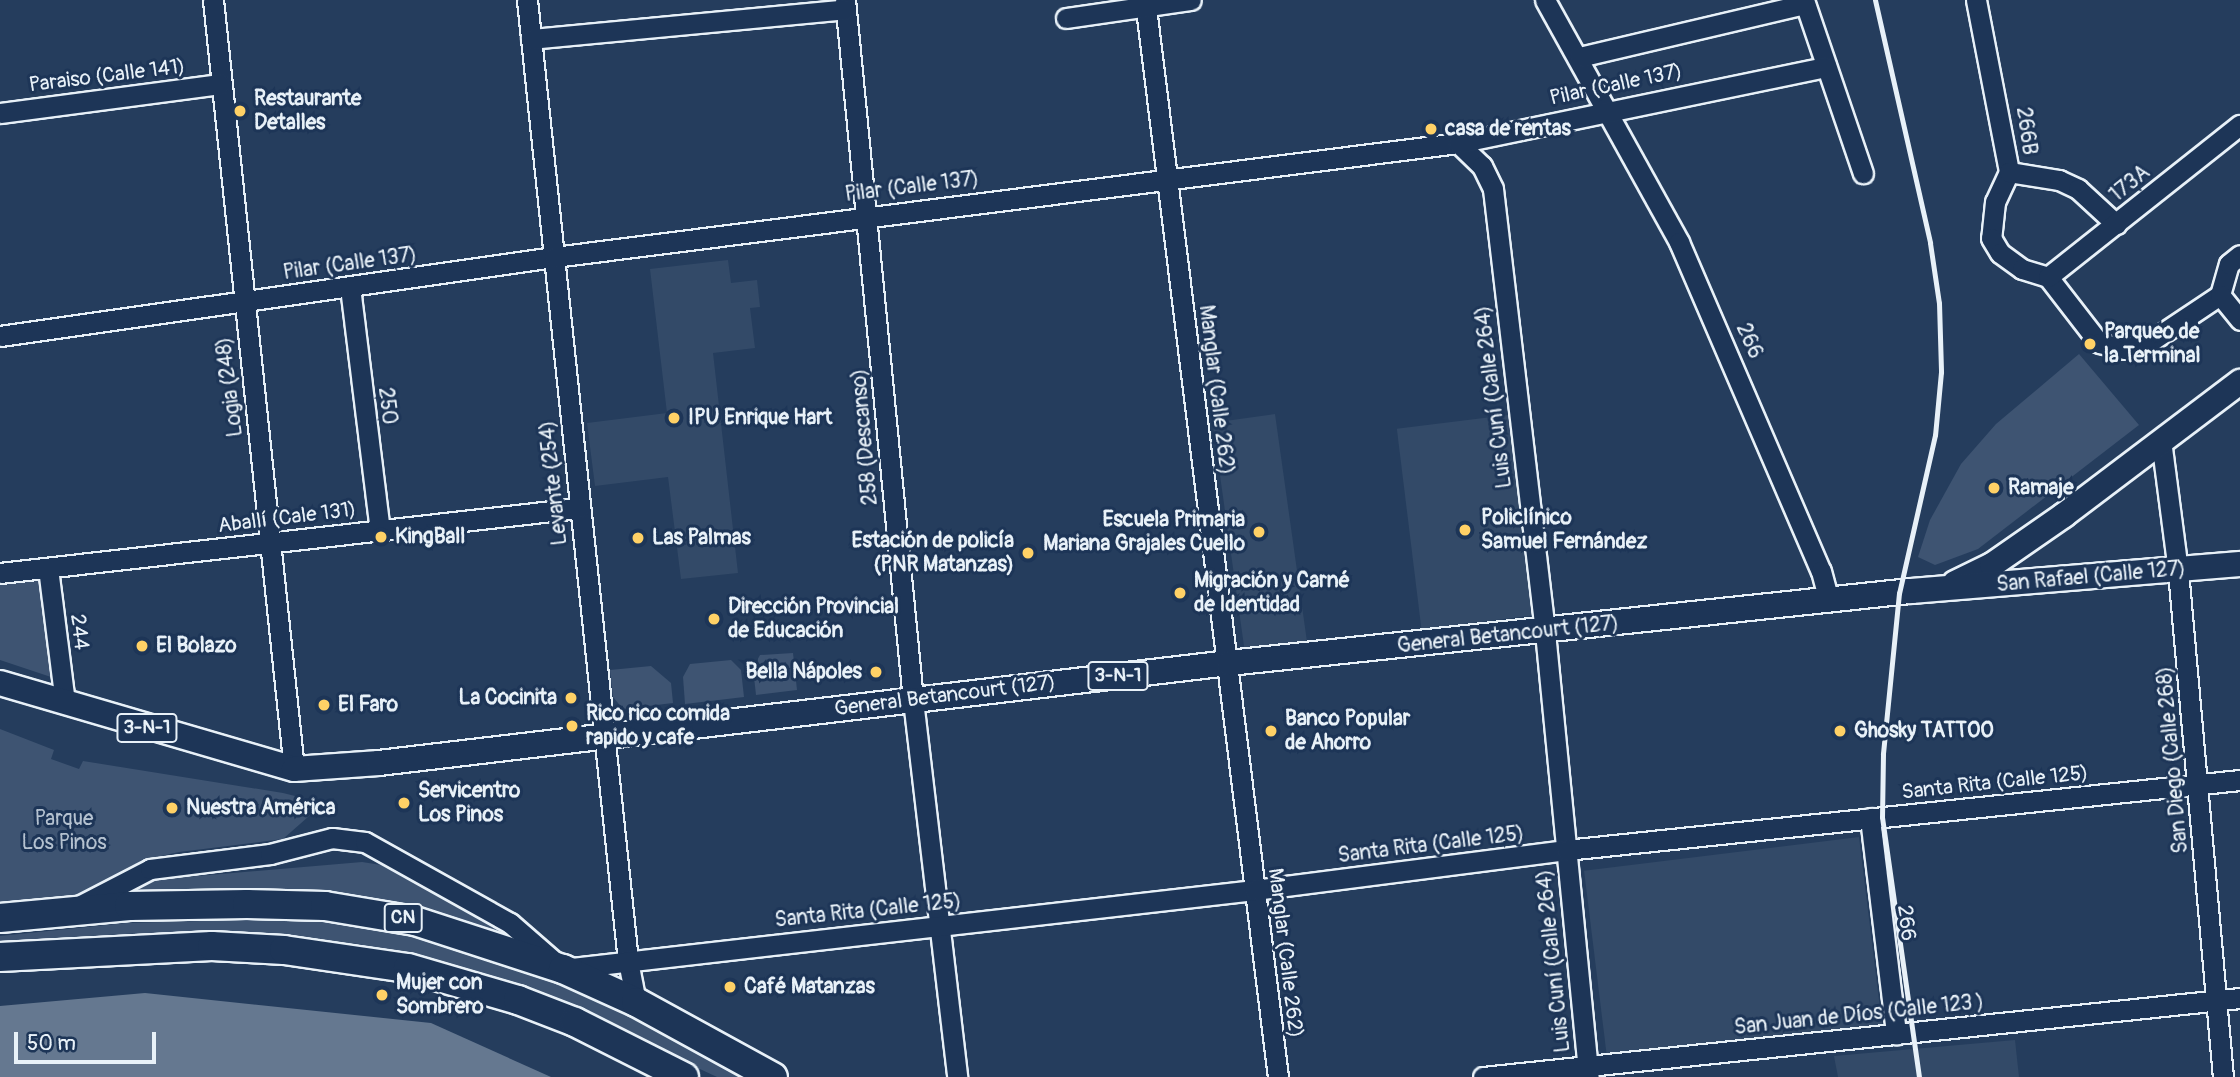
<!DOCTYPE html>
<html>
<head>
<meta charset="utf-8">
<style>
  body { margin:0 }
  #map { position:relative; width:2240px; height:1077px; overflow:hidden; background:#253d5d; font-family:Pangolin,sans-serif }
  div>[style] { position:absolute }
  .built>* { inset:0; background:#334a68; transform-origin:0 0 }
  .green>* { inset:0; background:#3e5472 }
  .water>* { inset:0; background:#657890 }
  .roads { filter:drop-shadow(2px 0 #e8f1f8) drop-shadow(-2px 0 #e8f1f8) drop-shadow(0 2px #e8f1f8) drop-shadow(0 -2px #e8f1f8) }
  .minor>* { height:19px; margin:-9.5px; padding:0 9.5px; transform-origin:9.5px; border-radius:9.5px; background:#1d3557 }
  .major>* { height:24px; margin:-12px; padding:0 12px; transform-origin:12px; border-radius:12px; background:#1d3557 }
  .highway>* { height:28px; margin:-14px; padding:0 14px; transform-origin:14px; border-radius:14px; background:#1d3557 }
  .rail>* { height:5px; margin:-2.5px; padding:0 2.5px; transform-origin:2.5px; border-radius:2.5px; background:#e8f1f8 }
  .dots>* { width:19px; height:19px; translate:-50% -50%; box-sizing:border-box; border:4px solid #1d3557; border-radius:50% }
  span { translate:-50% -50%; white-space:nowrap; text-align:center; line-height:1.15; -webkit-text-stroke:6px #1d3557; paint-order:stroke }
  .shield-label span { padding:2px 5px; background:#1d3557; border:2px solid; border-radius:5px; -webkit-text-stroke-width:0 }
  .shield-label { font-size:19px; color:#e8f1f8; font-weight:700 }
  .street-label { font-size:21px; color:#e8f1f8 }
  .poi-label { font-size:21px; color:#e8f1f8; font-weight:700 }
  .left { translate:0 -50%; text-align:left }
  .right { translate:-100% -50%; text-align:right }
  .park-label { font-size:21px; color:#b5c2d0 }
  .scale { position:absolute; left:14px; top:1032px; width:142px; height:32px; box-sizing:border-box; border:4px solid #e8f1f8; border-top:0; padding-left:9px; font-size:21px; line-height:24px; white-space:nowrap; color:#e8f1f8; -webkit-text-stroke:5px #1d3557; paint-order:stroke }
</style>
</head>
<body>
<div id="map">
  <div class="built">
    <i style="clip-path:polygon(728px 260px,731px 283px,757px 280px,760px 307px,750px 308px,755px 348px,713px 353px,738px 573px,681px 579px,668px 477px,595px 486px,587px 423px,667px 413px,650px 269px)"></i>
    <i style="left:1275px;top:414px;width:230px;height:63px;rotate:82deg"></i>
    <i style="left:1508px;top:415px;width:202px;height:112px;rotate:83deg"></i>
    <i style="left:1859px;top:837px;width:192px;height:277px;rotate:83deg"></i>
    <i style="clip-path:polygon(2015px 1040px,2019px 1077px,1838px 1077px,1834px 1056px)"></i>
  </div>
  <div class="green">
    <i style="clip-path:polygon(2079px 354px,2139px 425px,1978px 549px,1935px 565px,1918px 557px,1930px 520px,1961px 464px,1996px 424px)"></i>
    <i style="clip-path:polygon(40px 575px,54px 678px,0 660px,0 580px)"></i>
    <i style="clip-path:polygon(793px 653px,797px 690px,756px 695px,753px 668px,760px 655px)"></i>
    <i style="clip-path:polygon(731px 660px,741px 670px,744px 697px,685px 704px,683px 677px,690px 664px)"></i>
    <i style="clip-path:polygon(651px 666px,671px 683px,673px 703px,623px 709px,613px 697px,610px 670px)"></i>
    <i style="clip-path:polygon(0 729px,54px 750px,51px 759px,79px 769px,83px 761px,283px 793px,311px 800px,317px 809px,283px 839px,179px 852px,143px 860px,82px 894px,0 903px)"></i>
    <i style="clip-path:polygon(362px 862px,381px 865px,509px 936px,427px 913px,132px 894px,146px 883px,162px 879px)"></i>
    <i style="clip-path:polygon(312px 918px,434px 940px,521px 965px,638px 1016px,750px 1077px,717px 1077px,529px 989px,359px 944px,246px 934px,143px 933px,0 941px,0 936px,126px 923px)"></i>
  </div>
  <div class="water">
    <i style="clip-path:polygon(145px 993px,431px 1023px,551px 1077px,0 1077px,0 1006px)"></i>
  </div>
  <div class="roads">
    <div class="minor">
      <i style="left:213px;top:0;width:773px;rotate:83.99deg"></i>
      <i style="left:527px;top:0;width:966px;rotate:84deg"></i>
      <i style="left:628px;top:961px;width:42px;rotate:79deg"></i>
      <i style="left:845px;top:0;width:703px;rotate:84.45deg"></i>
      <i style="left:913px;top:700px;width:380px;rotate:83.3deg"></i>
      <i style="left:1145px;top:0;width:1085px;rotate:82.96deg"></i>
      <i style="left:1545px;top:0;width:277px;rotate:61deg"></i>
      <i style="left:1679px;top:242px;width:358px;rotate:66.7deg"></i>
      <i style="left:1821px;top:571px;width:31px;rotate:75deg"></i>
      <i style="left:1804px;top:0;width:183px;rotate:71.2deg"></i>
      <i style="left:1976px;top:0;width:175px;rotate:79.1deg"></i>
      <i style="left:2009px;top:172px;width:33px;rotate:115deg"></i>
      <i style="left:1995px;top:202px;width:36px;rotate:96deg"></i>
      <i style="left:1991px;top:238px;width:17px;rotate:59deg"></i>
      <i style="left:2000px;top:253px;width:27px;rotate:36deg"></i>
      <i style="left:2022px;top:269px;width:27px;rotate:17deg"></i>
      <i style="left:1066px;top:18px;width:126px;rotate:-8.2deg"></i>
      <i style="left:531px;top:39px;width:316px;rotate:-5.4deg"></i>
      <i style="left:1579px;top:57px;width:232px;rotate:-13.2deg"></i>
      <i style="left:0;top:113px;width:222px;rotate:-7.5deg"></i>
      <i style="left:1458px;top:143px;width:33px;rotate:44deg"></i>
      <i style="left:1482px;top:166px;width:25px;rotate:64deg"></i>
      <i style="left:1493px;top:189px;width:446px;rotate:83.3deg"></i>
      <i style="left:1545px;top:632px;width:447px;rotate:84.4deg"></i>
      <i style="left:2009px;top:172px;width:51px;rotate:9.1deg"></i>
      <i style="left:2059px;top:180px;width:21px;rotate:25deg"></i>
      <i style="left:2078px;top:189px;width:52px;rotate:42.6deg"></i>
      <i style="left:2048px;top:277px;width:83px;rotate:52.3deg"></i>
      <i style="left:2099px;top:343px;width:27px;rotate:13deg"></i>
      <i style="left:2125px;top:349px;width:27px;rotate:-17deg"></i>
      <i style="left:2151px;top:341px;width:83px;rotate:-33.7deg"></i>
      <i style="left:2220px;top:295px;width:32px;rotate:-74deg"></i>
      <i style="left:2229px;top:264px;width:14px;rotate:-39deg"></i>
      <i style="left:2048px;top:277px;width:245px;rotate:-38.4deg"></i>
      <i style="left:350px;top:287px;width:245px;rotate:83deg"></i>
      <i style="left:2220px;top:295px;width:32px;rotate:51deg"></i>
      <i style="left:0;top:336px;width:560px;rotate:-8.12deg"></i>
      <i style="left:554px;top:257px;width:911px;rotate:-7.19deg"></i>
      <i style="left:1458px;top:143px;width:376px;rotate:-11.7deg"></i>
      <i style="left:2161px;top:440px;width:132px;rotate:82.6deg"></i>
      <i style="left:2178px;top:571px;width:508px;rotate:84.92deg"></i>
      <i style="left:48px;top:568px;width:136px;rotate:82.8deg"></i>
      <i style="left:0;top:573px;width:583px;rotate:-6.41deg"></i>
      <i style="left:1870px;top:818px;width:218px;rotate:83.1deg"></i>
      <i style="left:79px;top:906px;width:80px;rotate:-27.5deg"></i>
      <i style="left:150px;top:869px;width:121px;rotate:-7.1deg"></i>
      <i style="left:270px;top:854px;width:64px;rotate:-14.5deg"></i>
      <i style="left:332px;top:838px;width:33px;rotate:7deg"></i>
      <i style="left:365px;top:842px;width:166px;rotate:29.2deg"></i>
      <i style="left:510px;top:923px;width:70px;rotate:41deg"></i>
      <i style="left:563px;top:969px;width:696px;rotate:-6.52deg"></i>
      <i style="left:1254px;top:890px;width:315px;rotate:-7.3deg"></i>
      <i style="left:1566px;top:850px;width:678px;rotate:-5.93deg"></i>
      <i style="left:1483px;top:1077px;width:761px;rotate:-5.96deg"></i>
    </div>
    <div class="major">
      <i style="left:1955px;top:583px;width:41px;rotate:-25.9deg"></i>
      <i style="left:1992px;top:565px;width:88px;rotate:-34.8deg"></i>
      <i style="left:2064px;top:515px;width:221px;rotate:-37.1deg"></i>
      <i style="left:0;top:683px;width:306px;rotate:16.3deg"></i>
      <i style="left:294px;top:769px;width:85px;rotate:-4deg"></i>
      <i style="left:379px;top:763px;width:856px;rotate:-6.71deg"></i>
      <i style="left:1229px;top:663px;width:686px;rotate:-6.03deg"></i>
      <i style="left:1911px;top:591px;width:330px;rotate:-4.7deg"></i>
    </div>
    <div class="highway">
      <i style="left:0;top:918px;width:130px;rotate:-5.3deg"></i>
      <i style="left:129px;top:906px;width:118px;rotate:-1deg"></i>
      <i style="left:247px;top:904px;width:78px;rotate:1.5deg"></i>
      <i style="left:325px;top:906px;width:91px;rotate:9.5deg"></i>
      <i style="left:415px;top:921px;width:156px;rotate:18deg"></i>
      <i style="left:563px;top:969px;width:80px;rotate:24.3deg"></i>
      <i style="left:636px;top:1002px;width:156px;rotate:28.7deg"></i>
      <i style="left:0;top:957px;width:212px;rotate:-3deg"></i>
      <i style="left:212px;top:946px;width:72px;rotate:3.2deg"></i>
      <i style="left:284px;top:950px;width:125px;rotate:8.3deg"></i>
      <i style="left:408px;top:968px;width:115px;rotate:16.2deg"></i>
      <i style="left:518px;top:1000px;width:61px;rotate:21.1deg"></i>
      <i style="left:575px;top:1022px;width:122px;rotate:26.8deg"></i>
    </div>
  </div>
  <div class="rail">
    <i style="left:1875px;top:0;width:249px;rotate:77.2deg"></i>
    <i style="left:1930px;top:243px;width:61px;rotate:81.5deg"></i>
    <i style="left:1939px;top:303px;width:69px;rotate:88.3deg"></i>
    <i style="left:1941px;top:372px;width:63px;rotate:95.4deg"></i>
    <i style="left:1935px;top:435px;width:162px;rotate:102.8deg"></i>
    <i style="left:1899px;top:593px;width:162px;rotate:95.7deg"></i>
    <i style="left:1883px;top:754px;width:63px;rotate:90.9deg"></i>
    <i style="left:1882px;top:817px;width:263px;rotate:81.9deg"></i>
  </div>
  <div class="dots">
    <i style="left:240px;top:111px;background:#ffd166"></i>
    <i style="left:1431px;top:129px;background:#ffd166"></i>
    <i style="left:2090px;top:344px;background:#ffd166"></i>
    <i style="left:674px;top:418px;background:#ffd166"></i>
    <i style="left:1994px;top:488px;background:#ffd166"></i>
    <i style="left:1465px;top:530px;background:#ffd166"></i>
    <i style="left:1259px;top:532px;background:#ffd166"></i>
    <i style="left:381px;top:537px;background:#ffd166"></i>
    <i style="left:638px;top:538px;background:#ffd166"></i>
    <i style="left:1028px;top:553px;background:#ffd166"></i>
    <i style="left:1180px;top:593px;background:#ffd166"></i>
    <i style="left:714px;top:619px;background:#ffd166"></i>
    <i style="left:142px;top:646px;background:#ffd166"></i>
    <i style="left:876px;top:672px;background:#ffd166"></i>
    <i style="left:571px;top:698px;background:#ffd166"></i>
    <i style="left:324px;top:705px;background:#ffd166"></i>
    <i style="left:572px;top:726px;background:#ffd166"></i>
    <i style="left:1271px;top:731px;background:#ffd166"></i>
    <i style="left:1840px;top:731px;background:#ffd166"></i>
    <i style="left:404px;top:803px;background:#ffd166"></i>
    <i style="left:172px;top:808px;background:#ffd166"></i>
    <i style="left:730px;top:987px;background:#ffd166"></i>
    <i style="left:382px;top:995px;background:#ffd166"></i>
  </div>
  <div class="shield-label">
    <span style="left:1118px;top:676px">3-N-1</span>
    <span style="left:147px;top:728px">3-N-1</span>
    <span style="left:403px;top:918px">CN</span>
  </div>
  <div class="street-label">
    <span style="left:107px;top:76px;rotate:-7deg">Paraiso (Calle 141)</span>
    <span style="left:1616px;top:85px;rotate:-12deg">Pilar (Calle 137)</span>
    <span style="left:2026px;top:131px;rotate:82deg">266B</span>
    <span style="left:2130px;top:184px;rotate:-39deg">173A</span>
    <span style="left:912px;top:187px;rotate:-7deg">Pilar (Calle 137)</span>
    <span style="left:350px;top:264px;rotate:-8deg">Pilar (Calle 137)</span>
    <span style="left:1749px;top:341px;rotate:66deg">266</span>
    <span style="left:230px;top:387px;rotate:-97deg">Logia (248)</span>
    <span style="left:1216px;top:390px;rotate:83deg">Manglar (Calle 262)</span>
    <span style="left:1494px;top:397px;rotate:-97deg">Luis Cuní (Calle 264)</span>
    <span style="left:387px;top:406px;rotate:83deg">250</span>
    <span style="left:865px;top:437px;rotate:-95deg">258 (Descanso)</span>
    <span style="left:554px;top:483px;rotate:-96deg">Levante (254)</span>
    <span style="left:287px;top:518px;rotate:-7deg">Aballí (Cale 131)</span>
    <span style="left:2091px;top:577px;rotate:-5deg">San Rafael (Calle 127)</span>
    <span style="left:79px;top:632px;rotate:83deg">244</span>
    <span style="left:1508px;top:635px;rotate:-6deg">General Betancourt (127)</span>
    <span style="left:945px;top:696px;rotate:-7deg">General Betancourt (127)</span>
    <span style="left:2173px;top:760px;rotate:-95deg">San Diego (Calle 268)</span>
    <span style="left:1995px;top:783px;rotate:-6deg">Santa Rita (Calle 125)</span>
    <span style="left:1431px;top:845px;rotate:-7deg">Santa Rita (Calle 125)</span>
    <span style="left:868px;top:911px;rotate:-6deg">Santa Rita (Calle 125)</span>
    <span style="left:1906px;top:923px;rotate:83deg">266</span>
    <span style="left:1285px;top:953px;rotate:83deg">Manglar (Calle 262)</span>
    <span style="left:1554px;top:961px;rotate:-96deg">Luis Cuní (Calle 264)</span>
    <span style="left:1859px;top:1015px;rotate:-6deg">San Juan de Díos (Calle 123 )</span>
  </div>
  <div class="poi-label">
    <span class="left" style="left:254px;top:111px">Restaurante<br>Detalles</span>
    <span class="left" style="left:1445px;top:129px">casa de rentas</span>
    <span class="left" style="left:2104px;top:344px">Parqueo de<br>la Terminal</span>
    <span class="left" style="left:688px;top:418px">IPU Enrique Hart</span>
    <span class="left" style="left:2008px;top:488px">Ramaje</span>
    <span class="left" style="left:1481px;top:530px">Policlínico<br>Samuel Fernández</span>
    <span class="right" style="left:1245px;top:532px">Escuela Primaria<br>Mariana Grajales Cuello</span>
    <span class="left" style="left:395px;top:537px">KingBall</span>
    <span class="left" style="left:652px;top:538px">Las Palmas</span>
    <span class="right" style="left:1014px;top:553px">Estación de policía<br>(PNR Matanzas)</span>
    <span class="left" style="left:1194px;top:593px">Migración y Carné<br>de Identidad</span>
    <span class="left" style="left:728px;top:619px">Dirección Provincial<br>de Educación</span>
    <span class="left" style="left:156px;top:646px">El Bolazo</span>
    <span class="right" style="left:862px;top:672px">Bella Nápoles</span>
    <span class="right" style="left:557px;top:698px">La Cocinita</span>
    <span class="left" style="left:338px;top:705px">El Faro</span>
    <span class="left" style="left:586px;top:726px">Rico rico comida<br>rapido y cafe</span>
    <span class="left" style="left:1285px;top:731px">Banco Popular<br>de Ahorro</span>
    <span class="left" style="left:1854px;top:731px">Ghosky TATTOO</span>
    <span class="left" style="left:418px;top:803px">Servicentro<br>Los Pinos</span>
    <span class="left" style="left:186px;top:808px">Nuestra América</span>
    <span class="left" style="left:396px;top:995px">Mujer con<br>Sombrero</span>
    <span class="left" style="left:744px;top:987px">Café Matanzas</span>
  </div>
  <div class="park-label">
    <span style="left:64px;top:831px">Parque<br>Los Pinos</span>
  </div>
  <div class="scale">50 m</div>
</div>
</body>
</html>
